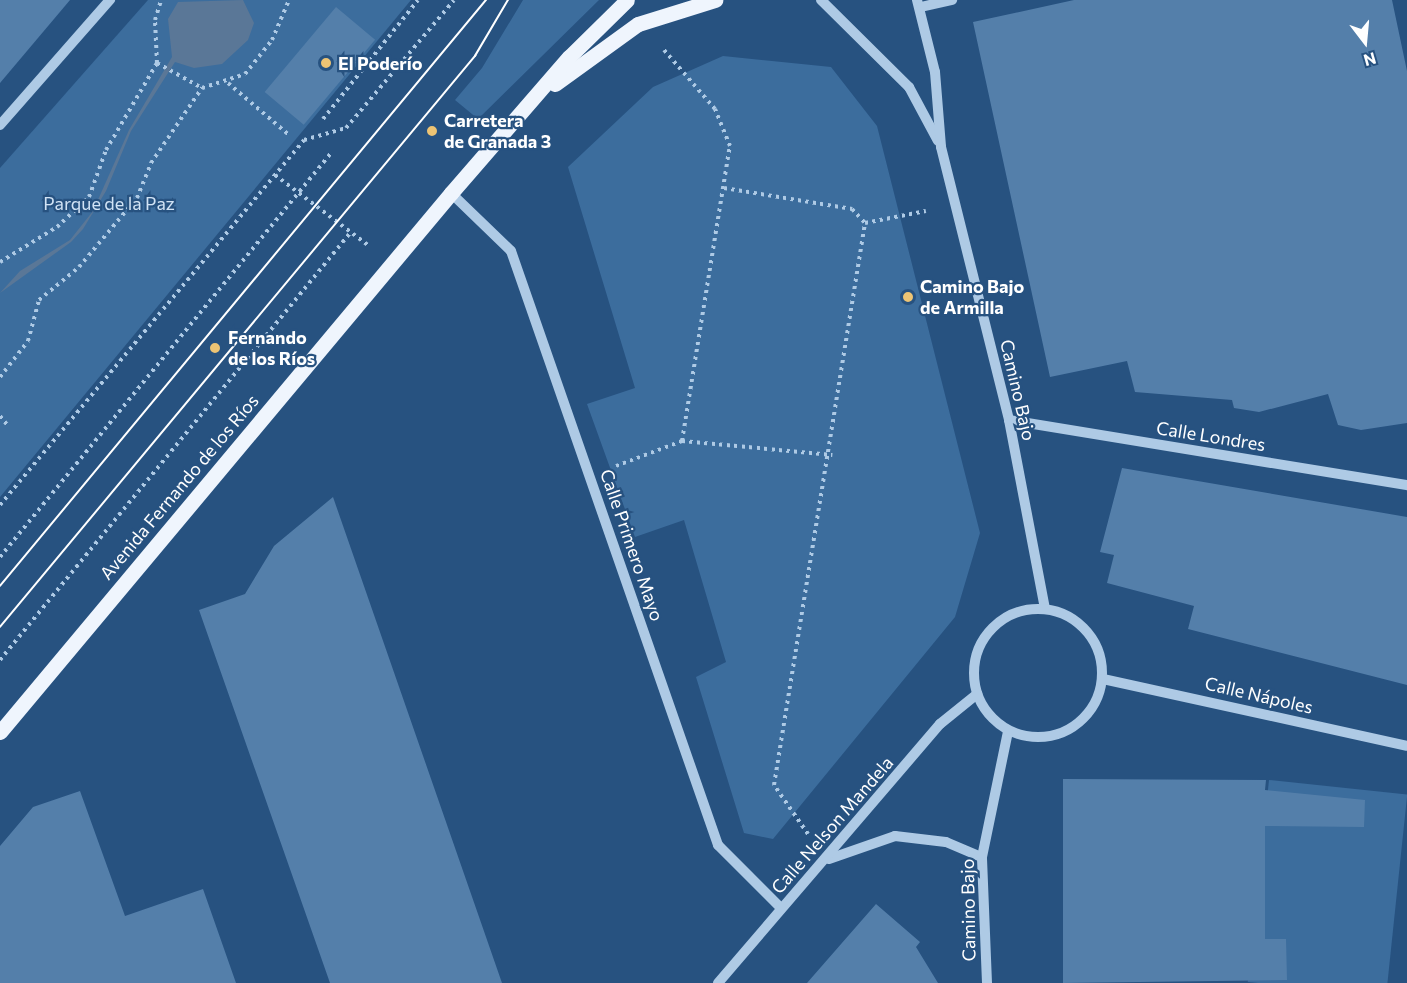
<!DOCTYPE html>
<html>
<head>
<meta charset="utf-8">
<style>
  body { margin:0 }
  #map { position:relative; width:1407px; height:983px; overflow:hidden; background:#275280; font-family:Commissioner,sans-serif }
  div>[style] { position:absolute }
  .green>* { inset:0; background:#3c6d9d; transform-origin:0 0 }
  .water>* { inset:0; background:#5a7797 }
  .building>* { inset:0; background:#547faa; transform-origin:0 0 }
  .path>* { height:4px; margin-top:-2px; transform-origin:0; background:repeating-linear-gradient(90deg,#aecae5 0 3px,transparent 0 7.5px) }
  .minor>* { height:10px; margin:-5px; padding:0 5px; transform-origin:5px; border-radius:5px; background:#aecae5 }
  .minor>.ring { margin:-5px; padding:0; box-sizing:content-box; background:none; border:10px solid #aecae5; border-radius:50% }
  .major>* { height:15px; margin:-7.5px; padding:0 7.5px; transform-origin:7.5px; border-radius:7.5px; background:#eff5fd }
  .tram>* { height:1.5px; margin:-0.75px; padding:0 0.75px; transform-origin:0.75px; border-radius:0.75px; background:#fff }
  .dots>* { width:16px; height:16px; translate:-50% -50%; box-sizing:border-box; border:3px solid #275280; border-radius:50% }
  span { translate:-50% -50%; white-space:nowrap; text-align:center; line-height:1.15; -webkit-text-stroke:4.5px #275280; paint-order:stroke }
  .poi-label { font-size:18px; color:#fff; font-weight:700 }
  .left { translate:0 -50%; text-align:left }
  .park-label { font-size:18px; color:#d1e3f5 }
  .street-label { font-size:18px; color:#fff }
  .north { position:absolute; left:1335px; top:12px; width:60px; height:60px; -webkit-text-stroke:4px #275280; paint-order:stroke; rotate:164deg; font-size:16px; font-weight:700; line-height:24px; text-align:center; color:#fff }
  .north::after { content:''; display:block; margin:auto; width:21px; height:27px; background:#fff; clip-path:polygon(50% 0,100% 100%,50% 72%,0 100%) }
</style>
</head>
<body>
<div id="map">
  <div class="green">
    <i style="clip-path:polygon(148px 0,411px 0,0 497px,0 168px)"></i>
    <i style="clip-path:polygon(523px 0,599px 0,478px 119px,455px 100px,482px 68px)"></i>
    <i style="clip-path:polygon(723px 56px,831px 67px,877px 126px,980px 533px,955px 617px,773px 839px,744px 833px,696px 677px,726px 662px,684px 520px,635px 537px,587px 404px,635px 388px,568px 167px,653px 87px)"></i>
    <i style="left:1269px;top:780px;width:139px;height:203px;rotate:6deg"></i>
  </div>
  <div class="water">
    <i style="clip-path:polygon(243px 0,254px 23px,248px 40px,222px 64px,194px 68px,175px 62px,131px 131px,106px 191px,83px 229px,71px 242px,0 293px,20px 271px,70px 240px,93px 211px,129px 130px,172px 57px,168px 19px,178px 2px)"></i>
  </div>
  <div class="building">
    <i style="clip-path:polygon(0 0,70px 0,0 83px)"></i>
    <i style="clip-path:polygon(1074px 0,1392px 0,1407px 71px,1407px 423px,1361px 430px,1338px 425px,1328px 394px,1259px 412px,1234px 408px,1232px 400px,1135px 392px,1127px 361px,1050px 377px,973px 22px)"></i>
    <i style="left:336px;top:7px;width:51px;height:111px;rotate:40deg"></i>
    <i style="clip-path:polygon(1122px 468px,1407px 517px,1407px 685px,1188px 629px,1194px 606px,1107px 583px,1114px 555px,1100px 552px)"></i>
    <i style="clip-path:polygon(333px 497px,502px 983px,330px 983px,199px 610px,245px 594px,274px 546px)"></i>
    <i style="clip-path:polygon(1063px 779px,1266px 780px,1265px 790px,1365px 800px,1364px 827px,1265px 826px,1265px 939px,1286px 939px,1287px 980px,1063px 983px)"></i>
    <i style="clip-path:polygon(80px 791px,125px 916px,203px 889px,236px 983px,0 983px,0 846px,33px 807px)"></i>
    <i style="clip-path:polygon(876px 904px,920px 942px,916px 947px,938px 983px,807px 983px)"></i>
  </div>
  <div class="path">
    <i style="left:157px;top:63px;width:51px;rotate:29.1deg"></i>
    <i style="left:228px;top:83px;width:79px;rotate:40.4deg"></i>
    <i style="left:323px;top:119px;width:152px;rotate:-51.4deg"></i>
    <i style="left:275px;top:175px;width:116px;rotate:37deg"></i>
    <i style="left:724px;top:188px;width:130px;rotate:9.3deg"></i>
    <i style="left:852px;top:209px;width:19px;rotate:47deg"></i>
    <i style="left:865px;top:223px;width:62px;rotate:-11.1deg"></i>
    <i style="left:0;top:262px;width:67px;rotate:-31.6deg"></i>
    <i style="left:57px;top:227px;width:44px;rotate:-43.2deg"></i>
    <i style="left:89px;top:197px;width:50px;rotate:-70.1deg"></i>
    <i style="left:106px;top:150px;width:101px;rotate:-59.6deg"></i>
    <i style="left:157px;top:63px;width:43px;rotate:-92.7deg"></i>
    <i style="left:155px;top:20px;width:21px;rotate:-73deg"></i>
    <i style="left:0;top:377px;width:46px;rotate:-52.1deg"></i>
    <i style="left:28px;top:341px;width:42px;rotate:-75deg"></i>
    <i style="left:39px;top:300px;width:52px;rotate:-39.5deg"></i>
    <i style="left:79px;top:267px;width:90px;rotate:-50deg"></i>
    <i style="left:137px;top:198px;width:38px;rotate:-68deg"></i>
    <i style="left:151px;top:163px;width:91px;rotate:-55.8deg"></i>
    <i style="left:202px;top:88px;width:45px;rotate:-18deg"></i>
    <i style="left:245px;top:74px;width:43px;rotate:-51.5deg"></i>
    <i style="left:272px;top:40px;width:43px;rotate:-67deg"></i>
    <i style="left:0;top:416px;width:13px;rotate:51deg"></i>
    <i style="left:682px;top:441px;width:151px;rotate:5.3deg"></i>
    <i style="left:616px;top:466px;width:71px;rotate:-20.7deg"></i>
    <i style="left:682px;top:441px;width:299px;rotate:-80.8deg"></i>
    <i style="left:730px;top:146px;width:40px;rotate:-112deg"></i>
    <i style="left:715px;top:109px;width:78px;rotate:-130.8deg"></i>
    <i style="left:0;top:505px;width:475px;rotate:-50.2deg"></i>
    <i style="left:304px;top:140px;width:44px;rotate:-15.9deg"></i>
    <i style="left:346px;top:128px;width:167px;rotate:-49.8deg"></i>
    <i style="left:0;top:557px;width:522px;rotate:-50.67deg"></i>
    <i style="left:0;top:660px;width:554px;rotate:-50.65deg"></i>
    <i style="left:808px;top:834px;width:60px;rotate:-124.8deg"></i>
    <i style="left:774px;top:785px;width:569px;rotate:-80.8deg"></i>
  </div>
  <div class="minor">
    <i style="left:821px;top:0;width:124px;rotate:44.7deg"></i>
    <i style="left:909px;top:87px;width:61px;rotate:61.8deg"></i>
    <i style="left:917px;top:0;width:74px;rotate:76deg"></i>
    <i style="left:935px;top:72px;width:75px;rotate:85.4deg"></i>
    <i style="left:941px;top:147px;width:281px;rotate:76deg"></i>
    <i style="left:1009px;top:420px;width:192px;rotate:79.2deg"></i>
    <i style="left:921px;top:7px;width:32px;rotate:-13deg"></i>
    <i style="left:0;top:125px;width:167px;rotate:-48.7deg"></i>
    <i style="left:451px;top:193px;width:83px;rotate:44deg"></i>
    <i style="left:511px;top:251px;width:629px;rotate:70.79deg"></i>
    <i style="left:718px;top:845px;width:89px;rotate:45deg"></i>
    <i style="left:1009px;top:420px;width:403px;rotate:9.3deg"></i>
    <i class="ring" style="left:974px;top:609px;width:118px;height:118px"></i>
    <i style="left:1103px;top:679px;width:311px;rotate:12.4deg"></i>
    <i style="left:829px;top:859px;width:70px;rotate:-19.2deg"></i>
    <i style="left:895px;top:836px;width:51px;rotate:6.7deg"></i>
    <i style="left:946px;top:842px;width:39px;rotate:23deg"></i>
    <i style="left:718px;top:983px;width:341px;rotate:-49.4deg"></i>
    <i style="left:940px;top:724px;width:48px;rotate:-39deg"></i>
    <i style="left:987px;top:983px;width:126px;rotate:-92.3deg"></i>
    <i style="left:982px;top:857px;width:129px;rotate:-78.3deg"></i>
  </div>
  <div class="major">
    <i style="left:555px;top:84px;width:102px;rotate:-35.9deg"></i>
    <i style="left:638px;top:24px;width:81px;rotate:-17.3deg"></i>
    <i style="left:0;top:732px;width:703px;rotate:-50.08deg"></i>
    <i style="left:451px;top:193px;width:180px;rotate:-49.1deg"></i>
    <i style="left:569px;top:57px;width:81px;rotate:-44.5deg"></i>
  </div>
  <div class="tram">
    <i style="left:0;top:586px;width:761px;rotate:-50.33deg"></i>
    <i style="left:0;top:627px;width:743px;rotate:-50.24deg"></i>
    <i style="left:475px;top:56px;width:65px;rotate:-59.5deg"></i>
  </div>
  <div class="dots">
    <i style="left:326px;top:63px;background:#edc474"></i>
    <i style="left:432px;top:131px;background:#edc474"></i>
    <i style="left:908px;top:297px;background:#edc474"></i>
    <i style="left:215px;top:348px;background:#edc474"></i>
  </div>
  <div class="poi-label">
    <span class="left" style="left:338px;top:63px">El Poderío</span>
    <span class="left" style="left:444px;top:131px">Carretera<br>de Granada 3</span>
    <span class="left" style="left:920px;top:297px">Camino Bajo<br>de Armilla</span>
    <span class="left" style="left:228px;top:348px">Fernando<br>de los Ríos</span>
  </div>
  <div class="park-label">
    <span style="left:109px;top:203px">Parque de la Paz</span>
  </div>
  <div class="street-label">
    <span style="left:1018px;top:390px;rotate:77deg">Camino Bajo</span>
    <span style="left:1211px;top:436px;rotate:9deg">Calle Londres</span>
    <span style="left:179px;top:487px;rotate:-50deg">Avenida Fernando de los Ríos</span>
    <span style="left:632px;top:545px;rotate:71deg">Calle Primero Mayo</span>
    <span style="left:1259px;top:695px;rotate:13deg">Calle Nápoles</span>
    <span style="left:832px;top:825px;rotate:-49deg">Calle Nelson Mandela</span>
    <span style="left:968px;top:910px;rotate:-91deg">Camino Bajo</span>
  </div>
  <div class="north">N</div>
</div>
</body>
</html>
